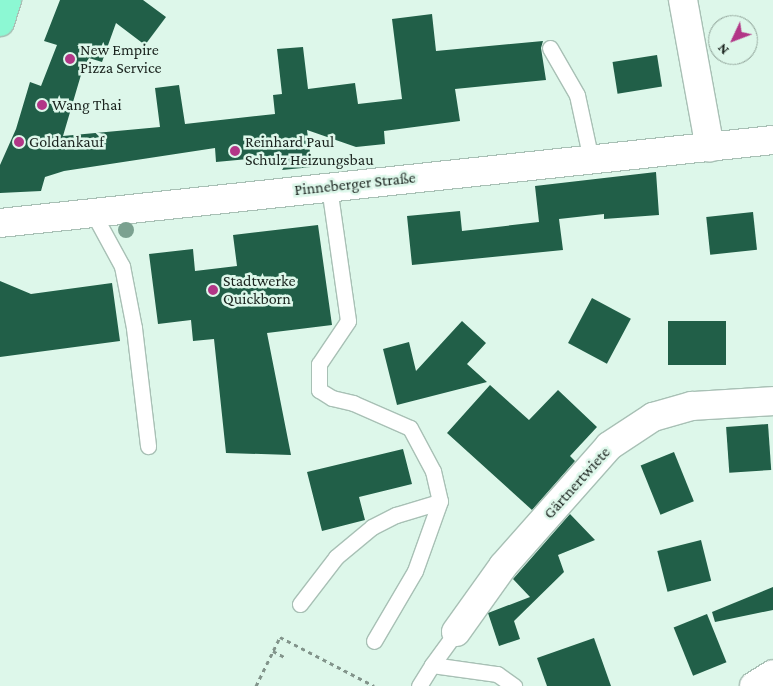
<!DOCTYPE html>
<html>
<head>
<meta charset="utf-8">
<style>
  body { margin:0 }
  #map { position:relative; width:773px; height:686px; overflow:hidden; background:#ddf7ea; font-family:"Crimson Pro",serif }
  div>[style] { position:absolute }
  .building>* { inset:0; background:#215f48; transform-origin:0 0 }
  .path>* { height:3px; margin-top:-1.5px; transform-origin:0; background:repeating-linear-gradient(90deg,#82948b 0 4px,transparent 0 8px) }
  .roads { filter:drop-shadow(1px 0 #a8c0b5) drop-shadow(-1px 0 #a8c0b5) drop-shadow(0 1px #a8c0b5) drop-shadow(0 -1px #a8c0b5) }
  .lane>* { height:15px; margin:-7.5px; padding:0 7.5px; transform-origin:7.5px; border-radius:7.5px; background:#fff }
  .street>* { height:28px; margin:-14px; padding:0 14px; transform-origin:14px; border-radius:14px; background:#fff }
  .primary>* { height:28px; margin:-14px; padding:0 14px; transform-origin:14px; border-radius:14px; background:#8cf8d3 }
  .trees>* { width:16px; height:16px; margin:-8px; border-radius:50%; background:#7ba190 }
  .dots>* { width:14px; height:14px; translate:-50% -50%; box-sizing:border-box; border:2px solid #ddf7ea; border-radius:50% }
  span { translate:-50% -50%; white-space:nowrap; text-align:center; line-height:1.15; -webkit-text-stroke:5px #ddf7ea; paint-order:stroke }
  .poi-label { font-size:16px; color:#1a231e }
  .left { translate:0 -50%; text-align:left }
  .street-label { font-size:16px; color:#1a231e }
  .north { position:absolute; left:708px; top:15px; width:50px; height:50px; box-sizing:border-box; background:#ddf7ea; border:1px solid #8fa298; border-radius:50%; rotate:227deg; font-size:14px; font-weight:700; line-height:20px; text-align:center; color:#1a231e }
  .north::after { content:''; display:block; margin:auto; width:18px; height:22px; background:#b23687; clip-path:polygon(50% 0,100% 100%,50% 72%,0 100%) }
</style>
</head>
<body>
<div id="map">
  <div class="building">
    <i style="clip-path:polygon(60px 0,143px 0,166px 17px,145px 45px,116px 23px,102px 62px,89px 58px,83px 68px,63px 136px,160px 127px,155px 88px,179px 85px,185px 124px,275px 114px,273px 95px,282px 94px,277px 49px,303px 47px,308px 89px,355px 83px,358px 104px,402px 99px,392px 19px,432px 14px,436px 51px,543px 41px,541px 48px,546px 80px,455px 89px,460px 121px,384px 131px,385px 144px,356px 147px,307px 130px,312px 167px,282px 170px,280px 156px,216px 162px,215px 148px,64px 171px,45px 177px,41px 191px,0 193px,0 165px,16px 129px,30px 82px,41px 86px,57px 45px,44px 41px)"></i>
    <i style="left:657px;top:55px;width:32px;height:45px;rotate:81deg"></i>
    <i style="clip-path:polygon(656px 172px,659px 215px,604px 219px,604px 214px,559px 219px,563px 250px,412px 265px,407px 216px,460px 211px,462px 231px,539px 222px,535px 186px)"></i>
    <i style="left:753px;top:212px;width:38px;height:47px;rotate:84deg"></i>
    <i style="clip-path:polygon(318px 225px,332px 325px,267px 333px,291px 455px,226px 453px,214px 339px,193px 341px,191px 320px,158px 324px,149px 254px,193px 249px,195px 271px,237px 266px,233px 235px)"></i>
    <i style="clip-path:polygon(0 281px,31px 294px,112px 283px,120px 341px,0 357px)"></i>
    <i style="left:592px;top:298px;width:44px;height:51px;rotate:28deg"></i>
    <i style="clip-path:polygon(462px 321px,486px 343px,467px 364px,487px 382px,397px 405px,383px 349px,409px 342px,416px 371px)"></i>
    <i style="left:726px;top:321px;width:44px;height:58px;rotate:90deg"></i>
    <i style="clip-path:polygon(490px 385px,529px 420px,558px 390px,597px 427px,570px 456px,575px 461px,532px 510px,447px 433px)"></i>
    <i style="left:768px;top:424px;width:46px;height:42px;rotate:86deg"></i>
    <i style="clip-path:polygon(403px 449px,412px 484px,359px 497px,365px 520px,322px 531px,307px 472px)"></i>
    <i style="left:674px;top:452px;width:53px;height:36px;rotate:68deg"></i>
    <i style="clip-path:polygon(570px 514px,595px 540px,558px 555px,564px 572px,514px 621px,520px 639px,499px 646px,488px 613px,530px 597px,513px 579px)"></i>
    <i style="left:701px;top:540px;width:42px;height:45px;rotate:76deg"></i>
    <i style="clip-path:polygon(773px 587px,773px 610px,715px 622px,712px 612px)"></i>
    <i style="left:707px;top:614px;width:52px;height:36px;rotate:68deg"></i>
    <i style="clip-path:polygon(594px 638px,611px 686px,547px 686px,537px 658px)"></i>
  </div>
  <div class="path">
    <i style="left:273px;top:651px;width:15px;rotate:28deg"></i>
    <i style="left:256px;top:686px;width:55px;rotate:-63.9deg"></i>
    <i style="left:280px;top:637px;width:106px;rotate:27.5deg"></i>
  </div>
  <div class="roads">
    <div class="lane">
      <i style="left:550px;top:48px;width:54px;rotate:60.1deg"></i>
      <i style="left:577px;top:95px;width:66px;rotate:77.8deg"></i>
      <i style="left:329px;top:187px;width:135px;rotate:81.9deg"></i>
      <i style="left:348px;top:321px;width:52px;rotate:124deg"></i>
      <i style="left:319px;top:364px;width:26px;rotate:90deg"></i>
      <i style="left:319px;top:390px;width:15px;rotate:32deg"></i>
      <i style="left:332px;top:398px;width:22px;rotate:13deg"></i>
      <i style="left:353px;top:403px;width:62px;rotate:23.7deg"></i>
      <i style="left:410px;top:428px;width:49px;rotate:61.9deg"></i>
      <i style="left:433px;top:471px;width:31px;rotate:77deg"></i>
      <i style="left:440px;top:501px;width:74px;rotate:109.7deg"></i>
      <i style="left:415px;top:571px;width:81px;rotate:120.4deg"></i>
      <i style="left:92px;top:211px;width:63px;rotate:61.4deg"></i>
      <i style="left:122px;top:266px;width:63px;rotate:79deg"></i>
      <i style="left:134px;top:328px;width:119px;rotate:83.2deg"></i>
      <i style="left:300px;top:604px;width:59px;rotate:-52.5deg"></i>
      <i style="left:336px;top:557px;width:47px;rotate:-39.8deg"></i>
      <i style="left:372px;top:527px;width:27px;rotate:-27deg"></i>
      <i style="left:396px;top:515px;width:45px;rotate:-16.8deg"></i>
      <i style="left:432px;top:665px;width:41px;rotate:-54deg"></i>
      <i style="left:419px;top:686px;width:25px;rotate:-58deg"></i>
      <i style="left:432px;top:665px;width:66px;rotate:7.9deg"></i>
      <i style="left:497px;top:674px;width:21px;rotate:35deg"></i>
    </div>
    <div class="street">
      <i style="left:683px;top:0;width:150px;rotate:79.7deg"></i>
      <i style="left:0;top:223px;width:777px;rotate:-6.13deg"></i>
      <i style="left:456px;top:632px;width:81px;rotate:-54.5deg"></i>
      <i style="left:503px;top:566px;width:160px;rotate:-48.5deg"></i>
      <i style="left:609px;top:446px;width:53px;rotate:-33.4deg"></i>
      <i style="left:653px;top:417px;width:41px;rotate:-15.8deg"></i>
      <i style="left:692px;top:406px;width:81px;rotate:-3.5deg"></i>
      <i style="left:754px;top:686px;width:22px;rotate:-32deg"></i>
    </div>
    <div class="primary">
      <i style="left:0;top:22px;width:23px;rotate:-72deg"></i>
    </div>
  </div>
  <div class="trees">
    <i style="left:126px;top:230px"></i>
  </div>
  <div class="dots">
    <i style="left:70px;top:59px;background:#b23687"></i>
    <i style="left:42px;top:105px;background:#b23687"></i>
    <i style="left:19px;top:142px;background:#b23687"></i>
    <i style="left:235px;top:151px;background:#b23687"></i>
    <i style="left:213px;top:290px;background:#b23687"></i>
  </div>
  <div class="poi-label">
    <span class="left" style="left:80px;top:59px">New Empire<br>Pizza Service</span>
    <span class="left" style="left:52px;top:105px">Wang Thai</span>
    <span class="left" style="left:29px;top:142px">Goldankauf</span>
    <span class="left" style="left:245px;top:151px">Reinhard Paul<br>Schulz Heizungsbau</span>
    <span class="left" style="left:223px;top:290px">Stadtwerke<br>Quickborn</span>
  </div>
  <div class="street-label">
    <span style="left:355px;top:184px;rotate:-6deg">Pinneberger Straße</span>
    <span style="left:577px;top:483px;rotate:-48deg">Gärtnertwiete</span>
  </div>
  <div class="north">N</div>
</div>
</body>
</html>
